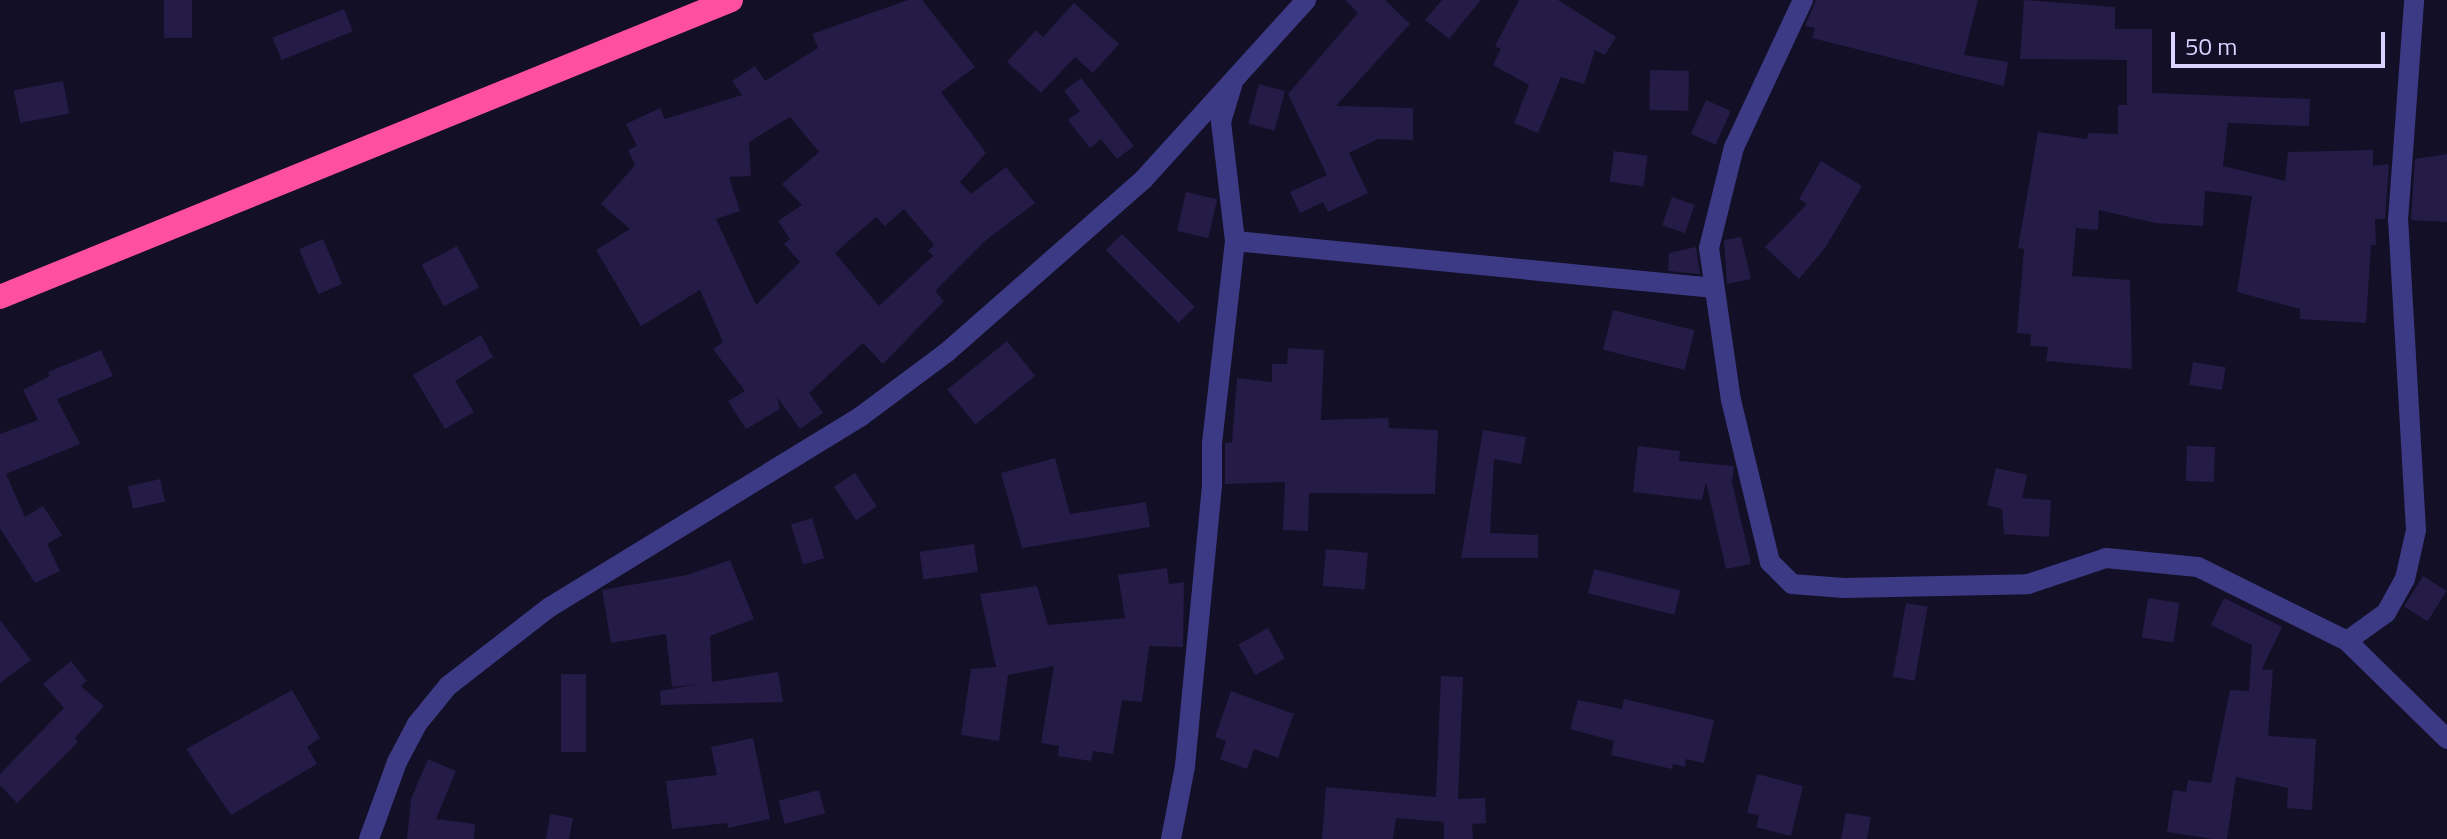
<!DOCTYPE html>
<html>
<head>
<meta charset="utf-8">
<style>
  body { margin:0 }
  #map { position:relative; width:2447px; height:839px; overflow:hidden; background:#130f26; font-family:"Titillium Web",sans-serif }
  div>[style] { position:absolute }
  .building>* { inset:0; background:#241b47; transform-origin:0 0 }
  .minor>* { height:20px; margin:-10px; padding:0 10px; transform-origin:10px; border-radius:10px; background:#3d3a85 }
  .highway>* { height:24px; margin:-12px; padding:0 12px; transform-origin:12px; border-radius:12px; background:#ff4fa3 }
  span { translate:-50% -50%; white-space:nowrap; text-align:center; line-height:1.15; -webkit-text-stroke:6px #130f26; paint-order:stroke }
  .scale { position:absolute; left:2171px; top:32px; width:214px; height:36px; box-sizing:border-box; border:4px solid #d9d4ff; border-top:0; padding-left:10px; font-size:24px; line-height:28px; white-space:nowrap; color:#d9d4ff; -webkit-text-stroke:6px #130f26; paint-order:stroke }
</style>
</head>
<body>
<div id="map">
  <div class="building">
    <i style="left:164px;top:0;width:28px;height:38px"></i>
    <i style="clip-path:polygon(evenodd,908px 0,922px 0,975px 67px,941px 92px,986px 153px,960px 182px,971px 194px,1006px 167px,1035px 203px,985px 241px,935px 291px,944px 301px,883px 364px,863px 343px,809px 393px,823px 413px,800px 429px,777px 397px,780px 409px,746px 429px,728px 401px,745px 391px,713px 349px,723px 342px,700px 290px,641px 326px,596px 250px,630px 229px,601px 204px,635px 165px,628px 150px,637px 146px,626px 124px,660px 108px,665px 119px,742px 95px,732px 81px,755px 66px,765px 81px,818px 48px,812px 34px,908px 0,790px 117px,819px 152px,782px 184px,802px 205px,778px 221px,790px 239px,784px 244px,800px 262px,756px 305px,716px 219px,740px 211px,729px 177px,751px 176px,749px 142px,790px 117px,908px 0,904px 209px,934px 245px,928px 251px,933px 256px,879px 306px,835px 253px,876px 217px,885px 226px,904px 209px)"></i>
    <i style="clip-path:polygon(1345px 0,1385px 0,1410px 24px,1336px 106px,1413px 108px,1413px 140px,1378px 139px,1349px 153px,1368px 193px,1328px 212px,1323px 202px,1300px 213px,1290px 192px,1327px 175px,1288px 94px,1358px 13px)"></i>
    <i style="clip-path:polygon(1442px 0,1481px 0,1449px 39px,1425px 20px)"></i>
    <i style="clip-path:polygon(1519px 0,1558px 0,1616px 37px,1605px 55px,1595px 50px,1584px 84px,1561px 77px,1538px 133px,1514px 123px,1529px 85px,1493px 65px,1501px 49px,1495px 46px)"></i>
    <i style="clip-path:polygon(1816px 0,1978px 0,1964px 55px,2008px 62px,2004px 86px,1812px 38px,1815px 28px,1805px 26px)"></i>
    <i style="clip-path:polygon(2024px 0,2115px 7px,2115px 29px,2152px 29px,2152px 93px,2310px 99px,2309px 126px,2228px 123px,2223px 166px,2285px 181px,2288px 152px,2373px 150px,2373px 166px,2389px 164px,2385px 219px,2375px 219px,2376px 245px,2371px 245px,2366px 323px,2300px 319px,2300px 309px,2237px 292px,2252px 196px,2205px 191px,2203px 226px,2155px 223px,2099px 210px,2098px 230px,2076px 228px,2072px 276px,2130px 280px,2132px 369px,2046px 361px,2048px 347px,2030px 346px,2031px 334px,2017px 333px,2024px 249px,2018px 248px,2038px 132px,2087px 139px,2088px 133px,2118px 134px,2118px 105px,2127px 105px,2127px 60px,2020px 59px)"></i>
    <i style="clip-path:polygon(1074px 3px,1119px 44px,1093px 73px,1075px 57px,1041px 93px,1007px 62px,1036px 30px,1043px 37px)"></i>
    <i style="left:344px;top:9px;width:24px;height:77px;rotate:68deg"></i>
    <i style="left:1650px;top:70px;width:39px;height:40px;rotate:1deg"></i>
    <i style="clip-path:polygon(1081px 78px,1134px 146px,1117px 159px,1101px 139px,1090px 148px,1068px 120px,1080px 111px,1064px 91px)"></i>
    <i style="left:63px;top:81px;width:33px;height:50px;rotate:79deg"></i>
    <i style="left:1259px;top:84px;width:27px;height:41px;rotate:15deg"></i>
    <i style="left:1706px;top:100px;width:27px;height:37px;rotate:24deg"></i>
    <i style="left:1614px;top:151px;width:34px;height:31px;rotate:8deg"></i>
    <i style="clip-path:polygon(2447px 154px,2447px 222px,2411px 220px,2415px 159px)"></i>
    <i style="clip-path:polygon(1821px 161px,1862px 186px,1825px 248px,1799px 279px,1765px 247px,1807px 204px,1799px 199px)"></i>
    <i style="left:1186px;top:192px;width:32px;height:40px;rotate:13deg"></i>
    <i style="left:1672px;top:197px;width:24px;height:30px;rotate:19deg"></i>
    <i style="left:1122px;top:234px;width:103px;height:23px;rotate:45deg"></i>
    <i style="clip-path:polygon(1741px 237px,1751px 279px,1727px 284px,1724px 240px)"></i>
    <i style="left:323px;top:239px;width:49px;height:26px;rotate:67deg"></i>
    <i style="left:457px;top:246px;width:47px;height:40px;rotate:62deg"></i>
    <i style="clip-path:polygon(1696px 247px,1700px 274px,1668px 271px,1669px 253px)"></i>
    <i style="left:1613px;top:310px;width:84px;height:41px;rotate:14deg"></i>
    <i style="clip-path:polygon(481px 335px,493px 357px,455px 381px,474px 412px,445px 429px,413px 375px)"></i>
    <i style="left:1007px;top:341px;width:45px;height:77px;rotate:51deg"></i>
    <i style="clip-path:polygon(1288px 348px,1324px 350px,1321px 420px,1388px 418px,1389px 428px,1438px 430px,1435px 494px,1309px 493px,1308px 531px,1283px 530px,1285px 482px,1225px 484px,1225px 443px,1232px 442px,1237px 378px,1272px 382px,1272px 364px,1287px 364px)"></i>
    <i style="clip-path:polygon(101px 350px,113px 376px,57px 399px,80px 444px,6px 474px,25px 517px,43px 506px,62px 535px,47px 544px,60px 571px,35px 583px,0 528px,0 434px,38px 420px,23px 390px,50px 376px,48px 372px)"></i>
    <i style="left:2193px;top:362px;width:33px;height:23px;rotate:9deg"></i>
    <i style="clip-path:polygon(1483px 430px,1526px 437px,1521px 464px,1494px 459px,1490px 533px,1538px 535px,1538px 558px,1461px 558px)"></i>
    <i style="clip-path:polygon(1638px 446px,1680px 451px,1679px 461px,1734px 466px,1732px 482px,1751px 564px,1726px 569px,1706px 482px,1702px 500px,1633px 492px)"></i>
    <i style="left:2187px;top:446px;width:28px;height:35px;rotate:2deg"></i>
    <i style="clip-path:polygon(1055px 458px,1070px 514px,1146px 502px,1150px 527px,1022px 548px,1001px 473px)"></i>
    <i style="clip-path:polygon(1996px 468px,2027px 475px,2022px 498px,2051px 500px,2049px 537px,2004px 534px,2002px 509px,1987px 505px)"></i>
    <i style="left:855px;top:473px;width:40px;height:25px;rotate:57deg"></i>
    <i style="left:160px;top:479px;width:23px;height:33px;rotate:77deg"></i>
    <i style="left:812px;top:518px;width:42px;height:22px;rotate:73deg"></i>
    <i style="left:974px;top:544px;width:28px;height:55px;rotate:82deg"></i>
    <i style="left:1326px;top:549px;width:42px;height:37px;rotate:5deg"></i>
    <i style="clip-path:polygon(730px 560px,754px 619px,710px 636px,712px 682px,778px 672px,783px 702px,661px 705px,660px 691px,699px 684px,672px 687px,666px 634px,611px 643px,602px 590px,687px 575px)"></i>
    <i style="clip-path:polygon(1167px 568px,1169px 584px,1184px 582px,1183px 647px,1149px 646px,1142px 702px,1122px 700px,1113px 754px,1093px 751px,1091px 761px,1058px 756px,1059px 746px,1041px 743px,1054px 666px,1008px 675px,999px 741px,961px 735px,971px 669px,996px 667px,980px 594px,1037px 586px,1048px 625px,1125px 618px,1118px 575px)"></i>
    <i style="left:1594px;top:569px;width:89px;height:25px;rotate:14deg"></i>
    <i style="left:2423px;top:576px;width:28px;height:36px;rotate:32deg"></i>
    <i style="left:2148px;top:598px;width:32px;height:40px;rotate:9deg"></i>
    <i style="clip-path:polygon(2224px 598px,2282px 627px,2262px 669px,2273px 670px,2268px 736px,2316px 739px,2312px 810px,2287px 808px,2288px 788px,2236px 777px,2227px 839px,2213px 839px,2167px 832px,2173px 790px,2186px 792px,2188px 780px,2211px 783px,2230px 690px,2249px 691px,2252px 645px,2211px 625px)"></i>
    <i style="left:1906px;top:603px;width:22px;height:75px;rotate:10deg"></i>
    <i style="clip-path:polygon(0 620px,31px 660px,0 683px)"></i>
    <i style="left:1268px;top:628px;width:35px;height:34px;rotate:61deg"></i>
    <i style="clip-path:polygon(71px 661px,87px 681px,81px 686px,104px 706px,75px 738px,78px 742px,17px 803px,0 785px,0 774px,64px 708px,43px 684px)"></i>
    <i style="left:561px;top:674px;width:25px;height:78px"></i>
    <i style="clip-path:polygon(1441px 676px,1463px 677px,1458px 799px,1485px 798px,1486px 823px,1472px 824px,1473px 839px,1444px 839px,1444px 822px,1396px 818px,1393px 839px,1322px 839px,1326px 787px,1436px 797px)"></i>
    <i style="clip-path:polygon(292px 690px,320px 738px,307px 747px,317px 764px,231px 815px,186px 749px)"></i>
    <i style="clip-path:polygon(1231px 691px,1294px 714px,1278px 758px,1254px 749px,1247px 769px,1220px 759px,1226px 741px,1215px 737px)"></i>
    <i style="clip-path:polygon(1624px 699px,1714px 720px,1704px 763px,1686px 759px,1685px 767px,1673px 764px,1672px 769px,1611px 755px,1614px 741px,1570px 729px,1578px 700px,1622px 709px)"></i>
    <i style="clip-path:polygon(753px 738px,770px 819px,728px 828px,727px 823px,672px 829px,666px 781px,717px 775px,711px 747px)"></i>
    <i style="clip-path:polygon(428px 759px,456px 771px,436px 819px,475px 824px,474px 839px,407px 839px,411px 799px)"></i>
    <i style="clip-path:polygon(1757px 774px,1803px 786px,1791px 836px,1756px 827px,1759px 815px,1747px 813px)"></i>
    <i style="left:819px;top:790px;width:24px;height:42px;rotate:75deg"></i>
    <i style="clip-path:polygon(1846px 813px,1871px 817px,1867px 839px,1841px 839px)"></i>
    <i style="clip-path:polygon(550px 814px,573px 818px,569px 839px,546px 839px)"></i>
  </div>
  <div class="minor">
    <i style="left:1803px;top:0;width:162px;rotate:115.1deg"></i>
    <i style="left:1734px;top:147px;width:104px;rotate:103.9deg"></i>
    <i style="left:1709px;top:248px;width:154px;rotate:81.8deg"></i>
    <i style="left:1731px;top:400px;width:167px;rotate:76.5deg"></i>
    <i style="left:1770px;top:562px;width:31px;rotate:45deg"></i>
    <i style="left:1792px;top:584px;width:52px;rotate:4.4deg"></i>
    <i style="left:1844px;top:588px;width:184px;rotate:-1.2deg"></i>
    <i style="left:2028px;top:584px;width:82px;rotate:-18.4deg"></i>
    <i style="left:2106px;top:558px;width:92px;rotate:5.6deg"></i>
    <i style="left:2198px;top:567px;width:166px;rotate:26.4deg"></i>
    <i style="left:2347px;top:641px;width:48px;rotate:-35.7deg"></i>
    <i style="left:2386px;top:613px;width:39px;rotate:-61deg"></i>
    <i style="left:2405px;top:579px;width:50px;rotate:-77.3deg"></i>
    <i style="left:2416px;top:530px;width:311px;rotate:-93.3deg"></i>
    <i style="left:2398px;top:220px;width:221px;rotate:-85.8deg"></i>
    <i style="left:1235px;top:241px;width:479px;rotate:5.6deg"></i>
    <i style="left:2347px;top:641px;width:140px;rotate:44.4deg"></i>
    <i style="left:369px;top:839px;width:82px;rotate:-70deg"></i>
    <i style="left:397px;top:762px;width:43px;rotate:-62.2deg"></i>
    <i style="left:417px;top:724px;width:49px;rotate:-50.8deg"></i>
    <i style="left:448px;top:686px;width:129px;rotate:-37.8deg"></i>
    <i style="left:550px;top:607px;width:364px;rotate:-31.5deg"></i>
    <i style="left:860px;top:417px;width:107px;rotate:-36.7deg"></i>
    <i style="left:946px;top:353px;width:262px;rotate:-41.3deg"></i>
    <i style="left:1143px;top:180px;width:243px;rotate:-47.8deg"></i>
    <i style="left:1171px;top:839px;width:74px;rotate:-79.1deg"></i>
    <i style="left:1185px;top:766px;width:282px;rotate:-84.5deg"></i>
    <i style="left:1212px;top:485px;width:42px;rotate:-90deg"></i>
    <i style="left:1212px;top:443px;width:203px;rotate:-83.5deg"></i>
    <i style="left:1235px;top:241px;width:120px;rotate:-96.7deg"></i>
    <i style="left:1221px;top:122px;width:42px;rotate:-73.3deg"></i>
  </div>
  <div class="highway">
    <i style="left:0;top:297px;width:789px;rotate:-22.11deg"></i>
  </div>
  <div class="scale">50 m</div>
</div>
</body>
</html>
